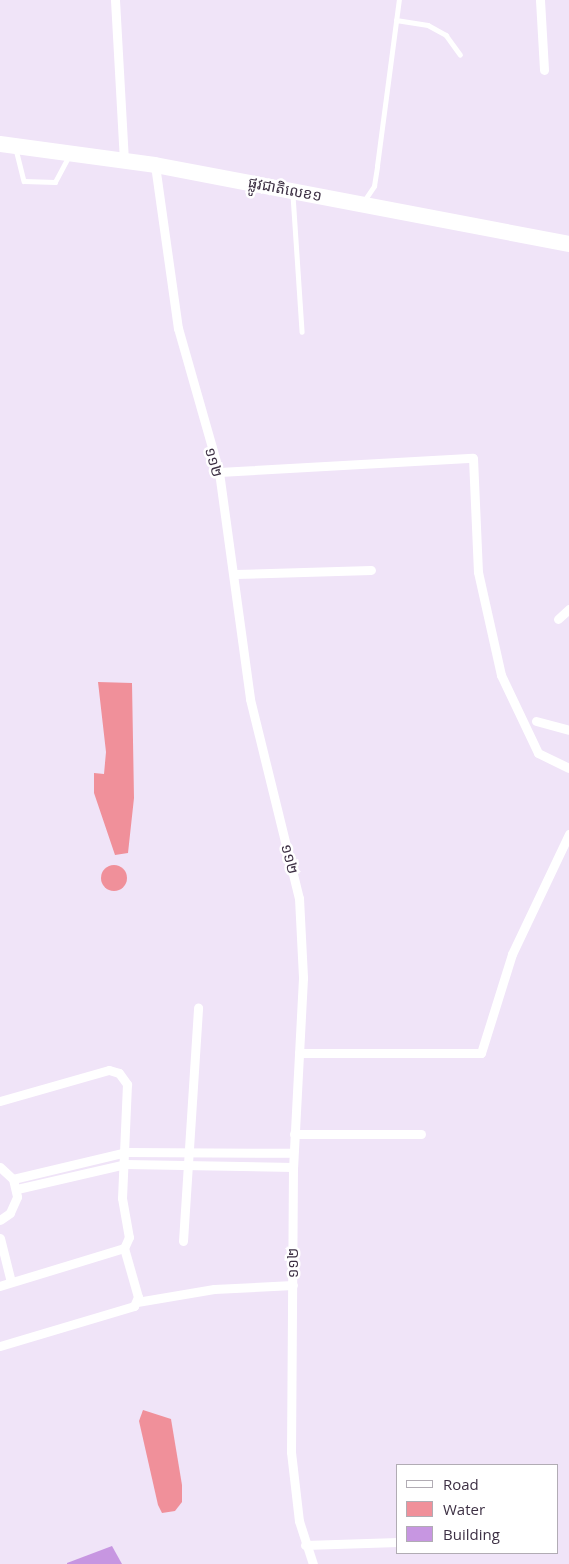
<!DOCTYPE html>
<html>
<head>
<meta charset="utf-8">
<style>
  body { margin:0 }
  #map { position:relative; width:569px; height:1564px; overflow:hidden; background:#f0e4f8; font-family:"Open Sans","Noto Sans Khmer",sans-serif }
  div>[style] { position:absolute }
  .water>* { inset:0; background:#f0909a }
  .round { border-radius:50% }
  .building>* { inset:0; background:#c796e1 }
  .lane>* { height:4.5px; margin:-2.25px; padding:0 2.25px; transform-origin:2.25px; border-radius:2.25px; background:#fff }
  .street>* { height:9px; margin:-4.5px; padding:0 4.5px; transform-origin:4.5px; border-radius:4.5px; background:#fff }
  .highway>* { height:16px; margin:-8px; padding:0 8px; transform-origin:8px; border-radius:8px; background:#fff }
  span { translate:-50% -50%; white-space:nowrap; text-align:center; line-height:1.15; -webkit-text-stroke:5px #fff; paint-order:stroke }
  .street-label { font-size:15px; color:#3d3044 }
  .legend { position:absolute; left:396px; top:1464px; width:162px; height:90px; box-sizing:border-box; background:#fff; border:1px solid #b1acb4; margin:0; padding:6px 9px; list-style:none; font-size:15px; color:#3d3044 }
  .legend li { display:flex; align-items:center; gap:10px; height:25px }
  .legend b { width:25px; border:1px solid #b1acb4 }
</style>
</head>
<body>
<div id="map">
  <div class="water">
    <i style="clip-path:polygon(98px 682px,132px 683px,134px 798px,128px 853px,115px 855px,94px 793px,94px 773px,104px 774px,106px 752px)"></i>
    <i class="round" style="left:101px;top:865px;width:26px;height:26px"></i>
    <i style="clip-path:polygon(143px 1410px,171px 1419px,182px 1485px,182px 1502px,175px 1511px,162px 1513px,158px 1505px,139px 1421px)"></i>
  </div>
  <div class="building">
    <i style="clip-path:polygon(112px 1546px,122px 1564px,67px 1564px,67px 1563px)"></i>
  </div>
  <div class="lane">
    <i style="left:396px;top:20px;width:32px;rotate:9deg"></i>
    <i style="left:428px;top:25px;width:21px;rotate:29deg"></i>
    <i style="left:446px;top:35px;width:24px;rotate:54deg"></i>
    <i style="left:16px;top:149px;width:33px;rotate:76deg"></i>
    <i style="left:24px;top:181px;width:31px;rotate:2deg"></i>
    <i style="left:55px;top:182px;width:27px;rotate:-62deg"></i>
    <i style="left:293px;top:195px;width:137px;rotate:86.2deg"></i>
    <i style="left:364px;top:201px;width:18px;rotate:-56deg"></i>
    <i style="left:374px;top:186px;width:20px;rotate:-81deg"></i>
    <i style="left:377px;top:166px;width:167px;rotate:-82.5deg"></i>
  </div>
  <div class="street">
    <i style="left:115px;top:0;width:160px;rotate:86.8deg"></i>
    <i style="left:540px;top:0;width:70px;rotate:86.7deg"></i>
    <i style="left:155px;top:165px;width:165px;rotate:82deg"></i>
    <i style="left:178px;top:328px;width:150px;rotate:74.1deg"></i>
    <i style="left:219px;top:472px;width:229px;rotate:82.2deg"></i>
    <i style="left:250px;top:699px;width:205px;rotate:76.2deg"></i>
    <i style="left:299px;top:898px;width:80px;rotate:87.1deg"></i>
    <i style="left:303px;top:978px;width:189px;rotate:93deg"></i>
    <i style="left:293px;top:1167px;width:285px;rotate:90.4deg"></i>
    <i style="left:291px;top:1452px;width:69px;rotate:83.4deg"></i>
    <i style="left:299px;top:1521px;width:45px;rotate:72deg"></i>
    <i style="left:219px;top:472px;width:254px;rotate:-3.2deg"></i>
    <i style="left:473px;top:458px;width:114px;rotate:87.5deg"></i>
    <i style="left:478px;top:572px;width:106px;rotate:77.4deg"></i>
    <i style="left:501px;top:675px;width:86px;rotate:64.6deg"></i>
    <i style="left:538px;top:753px;width:34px;rotate:26deg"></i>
    <i style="left:235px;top:574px;width:136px;rotate:-1.7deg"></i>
    <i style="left:558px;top:619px;width:15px;rotate:-42deg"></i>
    <i style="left:536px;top:721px;width:34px;rotate:15deg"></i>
    <i style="left:299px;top:1053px;width:182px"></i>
    <i style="left:481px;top:1053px;width:104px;rotate:-72.6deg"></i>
    <i style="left:512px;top:954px;width:133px;rotate:-64.6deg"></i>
    <i style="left:0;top:1101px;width:113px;rotate:-15.9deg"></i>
    <i style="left:109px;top:1070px;width:10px;rotate:17deg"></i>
    <i style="left:119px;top:1073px;width:14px;rotate:54deg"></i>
    <i style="left:127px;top:1084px;width:114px;rotate:92.5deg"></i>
    <i style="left:122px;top:1198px;width:40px;rotate:80deg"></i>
    <i style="left:129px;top:1237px;width:12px;rotate:114deg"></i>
    <i style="left:124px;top:1248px;width:130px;rotate:163deg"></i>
    <i style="left:294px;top:1134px;width:127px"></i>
    <i style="left:0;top:1167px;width:18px;rotate:43deg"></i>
    <i style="left:13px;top:1179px;width:18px;rotate:77deg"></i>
    <i style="left:17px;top:1197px;width:17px;rotate:114deg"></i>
    <i style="left:10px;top:1213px;width:12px;rotate:145deg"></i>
    <i style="left:13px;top:1179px;width:116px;rotate:-13.4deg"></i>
    <i style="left:126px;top:1152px;width:167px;rotate:0.3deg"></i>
    <i style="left:17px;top:1189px;width:111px;rotate:-13deg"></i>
    <i style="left:125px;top:1164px;width:168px;rotate:1deg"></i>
    <i style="left:0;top:1238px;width:45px;rotate:76deg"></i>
    <i style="left:183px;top:1241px;width:234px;rotate:-86.3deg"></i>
    <i style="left:137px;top:1302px;width:78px;rotate:-9.6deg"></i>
    <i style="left:214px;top:1289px;width:79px;rotate:-2.9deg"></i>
    <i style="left:0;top:1346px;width:140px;rotate:-16.6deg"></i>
    <i style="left:134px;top:1306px;width:10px;rotate:-66deg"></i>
    <i style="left:138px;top:1297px;width:51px;rotate:-105.9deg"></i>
    <i style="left:305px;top:1545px;width:93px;rotate:-1.8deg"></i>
  </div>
  <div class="highway">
    <i style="left:0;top:144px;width:156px;rotate:7.7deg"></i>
    <i style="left:155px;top:165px;width:421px;rotate:10.8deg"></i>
  </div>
  <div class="street-label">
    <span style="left:285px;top:189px;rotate:11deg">ផ្លូវជាតិលេខ១</span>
    <span style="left:214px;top:462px;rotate:74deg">១១២</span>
    <span style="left:290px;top:859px;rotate:76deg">១១២</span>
    <span style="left:293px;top:1263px;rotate:-90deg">១១២</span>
  </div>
  <ul class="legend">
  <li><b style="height:6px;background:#fff"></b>Road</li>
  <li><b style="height:14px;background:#f0909a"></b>Water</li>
  <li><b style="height:14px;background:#c796e1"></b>Building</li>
  </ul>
</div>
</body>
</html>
